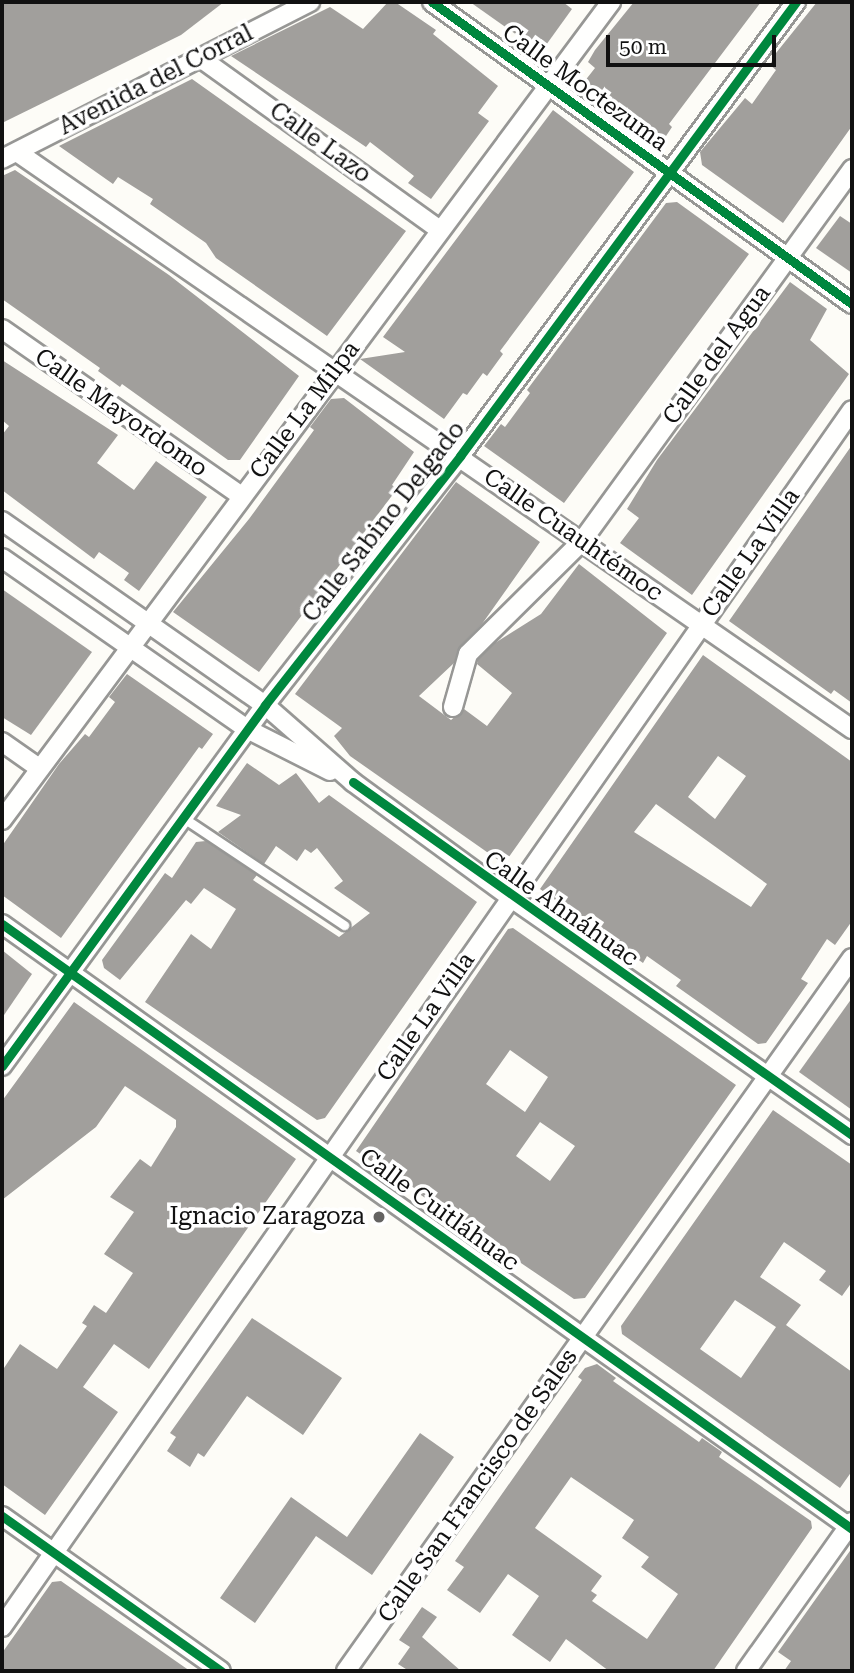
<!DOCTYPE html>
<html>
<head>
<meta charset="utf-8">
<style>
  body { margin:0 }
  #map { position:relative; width:854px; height:1673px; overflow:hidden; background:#fdfcf7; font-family:"Roboto Serif",serif }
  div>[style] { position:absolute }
  .building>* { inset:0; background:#a19f9c }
  .roads { filter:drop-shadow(2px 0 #979795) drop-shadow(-2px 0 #979795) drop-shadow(0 2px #979795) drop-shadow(0 -2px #979795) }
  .service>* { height:9px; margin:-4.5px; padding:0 4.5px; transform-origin:4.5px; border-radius:4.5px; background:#fffffe }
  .minor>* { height:18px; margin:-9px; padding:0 9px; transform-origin:9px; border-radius:9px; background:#fffffe }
  .cycleway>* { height:9px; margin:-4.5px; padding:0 4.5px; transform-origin:4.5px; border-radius:4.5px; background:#00873e }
  .dots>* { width:19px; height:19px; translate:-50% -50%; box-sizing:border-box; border:4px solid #fff; border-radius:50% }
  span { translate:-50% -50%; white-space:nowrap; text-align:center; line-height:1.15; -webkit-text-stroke:7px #fff; paint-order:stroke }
  .street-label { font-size:24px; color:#111 }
  .poi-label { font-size:24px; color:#111 }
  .right { translate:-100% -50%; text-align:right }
  .frame { position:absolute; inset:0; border:4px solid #111; pointer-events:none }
  .scale { position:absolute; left:606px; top:35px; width:170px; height:32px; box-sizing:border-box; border:4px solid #111; border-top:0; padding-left:9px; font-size:21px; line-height:24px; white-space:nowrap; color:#111; -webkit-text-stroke:5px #fff; paint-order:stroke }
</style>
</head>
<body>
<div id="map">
  <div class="building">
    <i style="clip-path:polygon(2px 2px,224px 2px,181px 35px,2px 123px)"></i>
    <i style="clip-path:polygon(388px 2px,395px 2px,436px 30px,433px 34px,498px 86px,478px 113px,489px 121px,431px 199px,408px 183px,414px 176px,370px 142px,366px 147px,231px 56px,330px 7px,363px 29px)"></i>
    <i style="clip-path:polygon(470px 2px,563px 2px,572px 9px,541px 52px)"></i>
    <i style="clip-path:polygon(634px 2px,761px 2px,669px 124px,672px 127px,662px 142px,584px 82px,595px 68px,588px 62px,595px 50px)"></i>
    <i style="clip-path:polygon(817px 2px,852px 2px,852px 126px,783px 223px,702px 165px,700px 152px,745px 98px,752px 104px,776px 70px,770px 65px,776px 53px)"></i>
    <i style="clip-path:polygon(192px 79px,406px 231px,327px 336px,216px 258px,206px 243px,150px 204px,153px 199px,118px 177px,113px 184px,59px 146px)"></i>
    <i style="clip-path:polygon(553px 110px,634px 172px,500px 351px,503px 354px,487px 376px,483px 373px,467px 395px,463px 393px,444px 419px,360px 359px,405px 352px,383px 337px)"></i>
    <i style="clip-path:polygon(15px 170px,169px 275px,299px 376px,240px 460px,228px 460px,122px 384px,120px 387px,98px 371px,100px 368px,2px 299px,2px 176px)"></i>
    <i style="clip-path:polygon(677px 202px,749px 254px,564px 503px,484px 446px,501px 424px,505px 427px,530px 393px,527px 390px,666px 203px)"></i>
    <i style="clip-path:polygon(840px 216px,852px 224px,852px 273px,816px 248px)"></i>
    <i style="clip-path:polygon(790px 282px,827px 309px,810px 340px,849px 374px,692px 595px,620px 543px,639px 518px,627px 509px,657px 460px)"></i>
    <i style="clip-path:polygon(2px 360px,118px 435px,97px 463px,134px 490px,156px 461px,207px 497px,139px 591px,124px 580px,129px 573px,99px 552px,94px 559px,2px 490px,2px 435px,9px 426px,2px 420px)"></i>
    <i style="clip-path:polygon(344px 398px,414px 452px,392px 485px,397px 489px,259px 672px,173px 612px,249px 519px,314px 430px,310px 427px,331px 399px)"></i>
    <i style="clip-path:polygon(852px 445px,852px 703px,834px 690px,831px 694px,729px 621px)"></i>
    <i style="clip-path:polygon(456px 482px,540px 542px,482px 624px,460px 646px,454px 663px,419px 696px,451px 720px,464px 709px,487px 726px,512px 693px,477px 664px,478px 660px,495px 643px,541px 614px,579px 564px,667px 633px,504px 864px,350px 756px,334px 736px,342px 728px,295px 694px)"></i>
    <i style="clip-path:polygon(2px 589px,92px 652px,31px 735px,2px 717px)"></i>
    <i style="clip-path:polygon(evenodd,703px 655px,852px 762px,852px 921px,835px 945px,827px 939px,801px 979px,808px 983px,766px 1043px,758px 1044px,676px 986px,681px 980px,647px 956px,643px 963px,540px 889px,703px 655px,718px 756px,746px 776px,715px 819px,688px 797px,718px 756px,703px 655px,656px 804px,767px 884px,751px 907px,634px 832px,656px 804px)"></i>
    <i style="clip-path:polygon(127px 674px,213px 734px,202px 749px,199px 747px,61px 938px,2px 895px,2px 846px,59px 764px,85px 734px,89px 737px,115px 702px,109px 697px)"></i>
    <i style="clip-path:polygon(247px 763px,279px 785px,296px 773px,319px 803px,329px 795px,477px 902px,325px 1118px,317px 1120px,145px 1002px,191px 934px,211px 949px,236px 909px,204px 888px,191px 904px,186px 900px,120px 980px,104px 968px,102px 960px,147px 898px,165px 873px,172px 878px,196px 842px,206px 841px,257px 875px,253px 880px,339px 937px,370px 913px,334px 888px,343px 881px,317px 848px,311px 853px,305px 849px,297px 861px,276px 846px,264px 864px,218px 832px,241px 815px,216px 806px)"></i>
    <i style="clip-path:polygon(evenodd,513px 928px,736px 1085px,585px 1298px,574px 1299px,356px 1151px,508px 929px,513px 928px,510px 1050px,548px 1077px,525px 1112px,486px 1084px,510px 1050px,513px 928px,540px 1122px,575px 1146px,550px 1181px,516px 1156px,540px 1122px)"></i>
    <i style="clip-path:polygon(2px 950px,32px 974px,2px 1018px)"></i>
    <i style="clip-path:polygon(852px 998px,852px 1110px,799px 1072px)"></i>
    <i style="clip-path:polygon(74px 1002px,296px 1159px,149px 1369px,114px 1344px,83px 1387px,118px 1412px,45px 1515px,2px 1484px,2px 1371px,20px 1344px,57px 1369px,87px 1326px,82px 1323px,94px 1305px,106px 1313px,133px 1273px,104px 1254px,134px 1212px,110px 1197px,140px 1159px,151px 1167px,176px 1127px,176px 1120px,125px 1086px,96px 1127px,2px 1200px,2px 1101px)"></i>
    <i style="clip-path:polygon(evenodd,773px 1110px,852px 1165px,852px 1282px,842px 1296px,819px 1280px,826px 1271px,784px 1242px,760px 1277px,801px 1305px,786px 1325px,852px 1372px,852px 1471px,840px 1488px,622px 1334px,621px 1326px,773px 1110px,735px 1300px,776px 1327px,741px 1378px,700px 1349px,735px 1300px)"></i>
    <i style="clip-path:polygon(252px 1318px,342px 1378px,303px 1435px,247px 1396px,204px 1457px,198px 1453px,190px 1467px,167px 1451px,176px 1437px,170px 1433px)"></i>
    <i style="clip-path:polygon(evenodd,597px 1364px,616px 1378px,613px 1381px,699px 1442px,702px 1438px,722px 1452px,719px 1457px,811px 1521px,812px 1528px,713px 1671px,609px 1671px,566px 1639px,550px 1662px,512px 1635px,539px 1596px,508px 1574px,480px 1613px,447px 1590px,464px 1567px,455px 1561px,582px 1380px,578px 1377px,585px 1368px,597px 1364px,571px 1477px,634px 1520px,622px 1538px,649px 1557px,641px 1567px,678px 1594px,647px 1639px,592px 1601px,597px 1595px,591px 1591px,602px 1576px,535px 1528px,571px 1477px)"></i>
    <i style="clip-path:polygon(420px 1433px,454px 1457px,372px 1575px,316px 1536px,255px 1623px,220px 1598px,291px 1497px,347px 1537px)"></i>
    <i style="clip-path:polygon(852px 1548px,852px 1671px,784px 1671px,791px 1661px,778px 1652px)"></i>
    <i style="clip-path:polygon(61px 1581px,88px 1600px,190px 1671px,2px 1671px,2px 1653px,52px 1582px)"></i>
    <i style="clip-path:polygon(422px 1607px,437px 1617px,422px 1637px,461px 1671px,409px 1671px,398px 1664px,410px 1647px,399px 1640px)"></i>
  </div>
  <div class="roads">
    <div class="service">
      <i style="left:182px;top:817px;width:195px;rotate:33.7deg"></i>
    </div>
    <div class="minor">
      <i style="left:432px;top:2px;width:517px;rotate:35.72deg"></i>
      <i style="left:199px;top:57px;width:297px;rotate:35.7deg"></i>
      <i style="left:17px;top:152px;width:1015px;rotate:34.65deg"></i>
      <i style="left:2px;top:159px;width:346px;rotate:-27deg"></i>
      <i style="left:2px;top:329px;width:292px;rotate:34.9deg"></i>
      <i style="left:2px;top:521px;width:321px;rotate:35deg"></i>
      <i style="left:265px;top:705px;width:117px;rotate:41.2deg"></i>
      <i style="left:353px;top:782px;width:195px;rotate:36.2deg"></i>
      <i style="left:510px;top:897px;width:417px;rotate:34.8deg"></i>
      <i style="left:2px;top:558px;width:299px;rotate:34.9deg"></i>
      <i style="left:247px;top:729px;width:93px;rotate:26.8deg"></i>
      <i style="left:453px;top:707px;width:55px;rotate:-74.2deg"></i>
      <i style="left:468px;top:654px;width:161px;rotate:-44.7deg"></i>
      <i style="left:582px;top:541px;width:460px;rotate:-54deg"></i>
      <i style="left:2px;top:742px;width:45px;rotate:35.1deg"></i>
      <i style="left:2px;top:820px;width:1020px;rotate:-53.33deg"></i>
      <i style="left:2px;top:924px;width:1043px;rotate:35.44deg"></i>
      <i style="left:2px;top:1066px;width:447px;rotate:-53.9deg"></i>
      <i style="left:265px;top:705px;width:316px;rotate:-51.9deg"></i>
      <i style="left:460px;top:456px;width:565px;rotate:-53.5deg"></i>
      <i style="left:2px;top:1516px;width:268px;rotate:35.3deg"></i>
      <i style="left:2px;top:1627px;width:1484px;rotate:-55.07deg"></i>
      <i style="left:346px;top:1671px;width:874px;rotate:-54.64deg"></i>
      <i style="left:746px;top:1671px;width:183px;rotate:-54.6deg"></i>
    </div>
  </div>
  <div class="cycleway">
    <i style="left:432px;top:2px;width:517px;rotate:35.72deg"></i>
    <i style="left:353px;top:782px;width:611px;rotate:35.28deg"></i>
    <i style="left:2px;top:924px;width:1043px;rotate:35.44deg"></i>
    <i style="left:2px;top:1066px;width:447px;rotate:-53.9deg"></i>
    <i style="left:265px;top:705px;width:316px;rotate:-51.9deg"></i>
    <i style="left:460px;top:456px;width:565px;rotate:-53.5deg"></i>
    <i style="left:2px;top:1516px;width:268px;rotate:35.3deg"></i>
  </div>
  <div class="dots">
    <i style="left:379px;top:1217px;background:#646362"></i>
  </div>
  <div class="street-label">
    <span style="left:156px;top:80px;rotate:-27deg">Avenida del Corral</span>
    <span style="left:585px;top:88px;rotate:36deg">Calle Moctezuma</span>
    <span style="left:320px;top:143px;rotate:36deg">Calle Lazo</span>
    <span style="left:717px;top:355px;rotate:-54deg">Calle del Agua</span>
    <span style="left:305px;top:410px;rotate:-53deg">Calle La Milpa</span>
    <span style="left:121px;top:413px;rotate:35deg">Calle Mayordomo</span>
    <span style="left:384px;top:522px;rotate:-52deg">Calle Sabino Delgado</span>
    <span style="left:573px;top:535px;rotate:35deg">Calle Cuauhtémoc</span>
    <span style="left:751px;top:553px;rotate:-55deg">Calle La Villa</span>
    <span style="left:561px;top:909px;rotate:35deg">Calle Ahnáhuac</span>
    <span style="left:426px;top:1017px;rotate:-55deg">Calle La Villa</span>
    <span style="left:439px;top:1210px;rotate:36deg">Calle Cuitláhuac</span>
    <span style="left:478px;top:1486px;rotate:-55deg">Calle San Francisco de Sales</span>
  </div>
  <div class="poi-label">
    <span class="right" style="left:365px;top:1217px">Ignacio Zaragoza</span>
  </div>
  <div class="frame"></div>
  <div class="scale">50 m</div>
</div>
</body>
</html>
